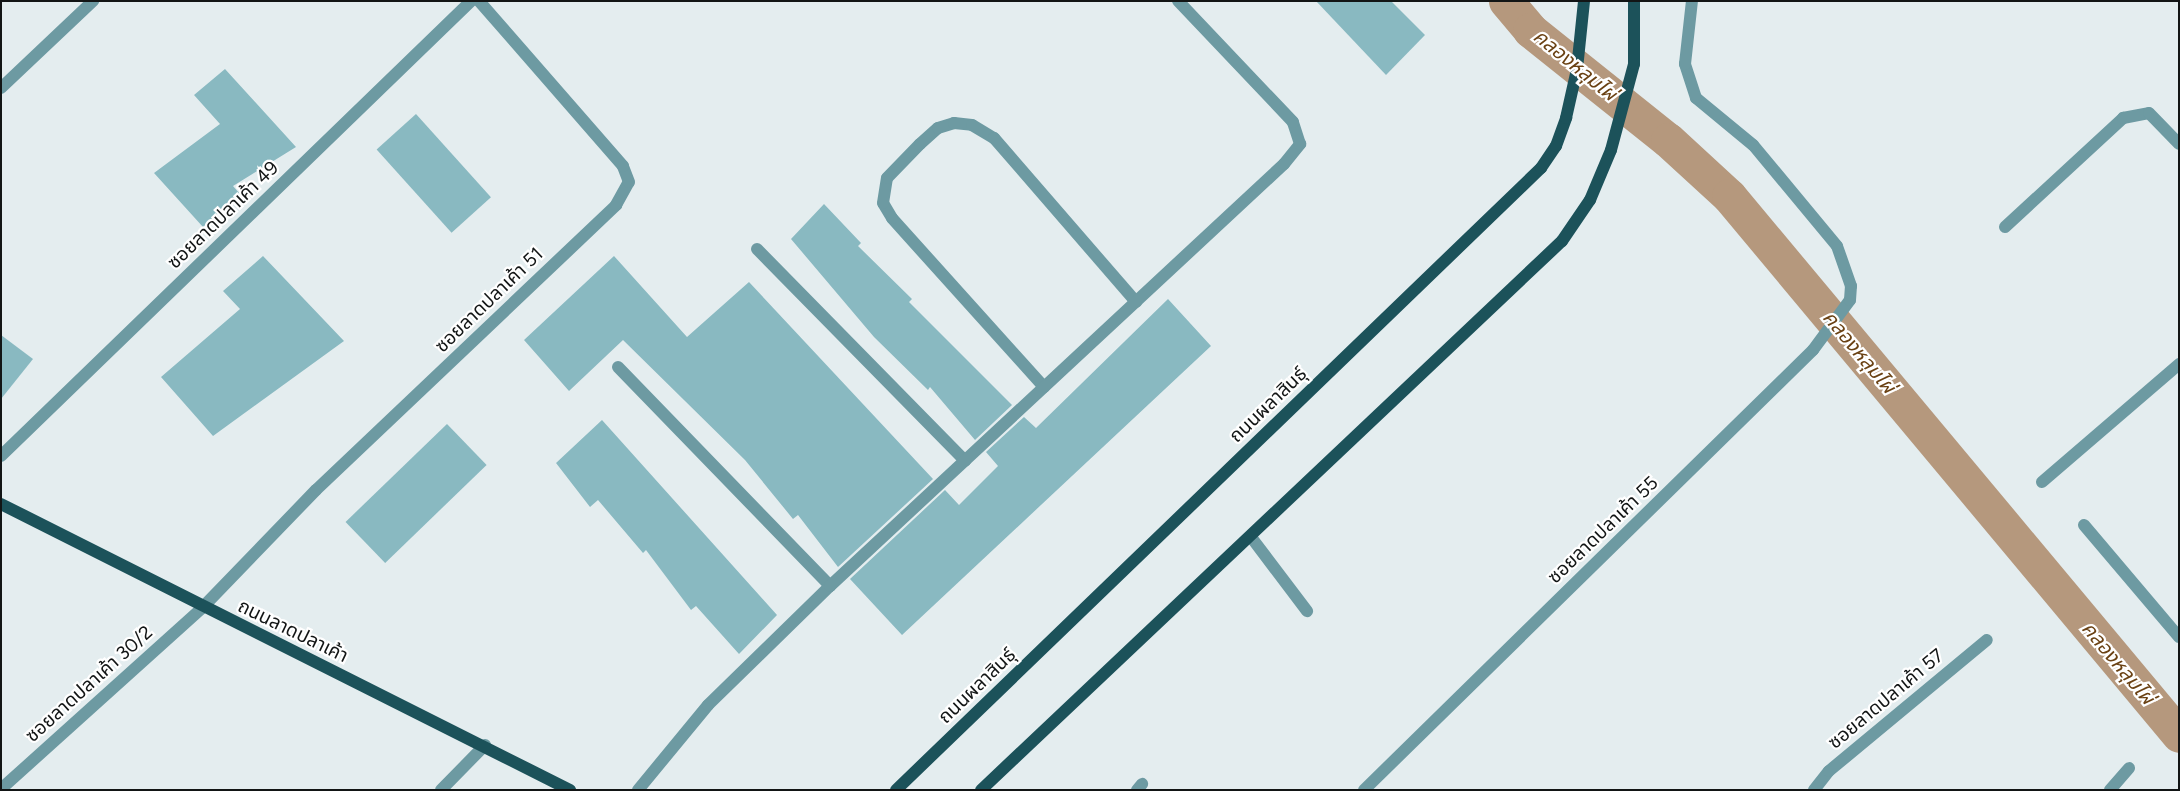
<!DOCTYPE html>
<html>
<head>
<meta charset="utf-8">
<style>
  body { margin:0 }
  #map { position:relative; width:2180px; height:791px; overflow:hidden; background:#e4edef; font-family:Figtree,"Noto Sans Thai",sans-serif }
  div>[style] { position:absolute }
  .canal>* { height:35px; margin:-17.5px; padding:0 17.5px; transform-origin:17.5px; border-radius:17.5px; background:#b5987d }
  .building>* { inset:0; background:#89b9c1; transform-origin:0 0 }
  .minor>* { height:12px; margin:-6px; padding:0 6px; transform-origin:6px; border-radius:6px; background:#6d9aa2 }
  .major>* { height:12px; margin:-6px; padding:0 6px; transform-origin:6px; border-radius:6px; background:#1c525a }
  span { translate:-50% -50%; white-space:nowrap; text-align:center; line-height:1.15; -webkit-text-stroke:4.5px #fff; paint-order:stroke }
  .street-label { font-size:19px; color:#121515 }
  .water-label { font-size:20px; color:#6a4113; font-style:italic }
  .frame { position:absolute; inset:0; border:2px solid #121515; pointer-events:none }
</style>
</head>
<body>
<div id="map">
  <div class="canal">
    <i style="left:1506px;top:1px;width:38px;rotate:50deg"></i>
    <i style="left:1530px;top:30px;width:176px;rotate:38.6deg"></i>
    <i style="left:1668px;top:140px;width:83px;rotate:42.6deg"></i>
    <i style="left:1729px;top:196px;width:702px;rotate:50.14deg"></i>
  </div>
  <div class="building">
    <i style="clip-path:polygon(1316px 1px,1391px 1px,1425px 35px,1386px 75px)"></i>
    <i style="clip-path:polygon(225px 69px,296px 147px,233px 186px,240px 194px,203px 227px,154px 173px,220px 124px,194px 95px)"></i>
    <i style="left:416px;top:114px;width:112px;height:53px;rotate:48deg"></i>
    <i style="clip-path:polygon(824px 204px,861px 243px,858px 246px,912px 299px,909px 302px,1012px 405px,975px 440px,930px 387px,928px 390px,874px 337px,791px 239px)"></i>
    <i style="clip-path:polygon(263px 256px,344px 341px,213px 436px,161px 377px,240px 309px,223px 291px)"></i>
    <i style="clip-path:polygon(614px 256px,687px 337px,749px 282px,933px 479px,838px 567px,798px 515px,793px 519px,745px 460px,623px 340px,569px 391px,524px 340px)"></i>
    <i style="clip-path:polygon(1168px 299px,1211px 346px,902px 635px,850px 579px,945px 490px,959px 505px,998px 466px,986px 452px,1024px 417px,1036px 428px)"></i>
    <i style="clip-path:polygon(1px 335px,33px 359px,1px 399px)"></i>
    <i style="clip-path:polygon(602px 420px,777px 615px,739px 654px,696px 606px,691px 610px,646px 550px,643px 553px,598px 500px,590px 507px,556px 463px)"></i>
    <i style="left:447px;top:424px;width:57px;height:141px;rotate:46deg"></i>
  </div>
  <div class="minor">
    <i style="left:1px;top:88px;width:127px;rotate:-43.4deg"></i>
    <i style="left:2005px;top:227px;width:161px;rotate:-42.7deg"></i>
    <i style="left:2123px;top:118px;width:26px;rotate:-11deg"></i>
    <i style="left:2149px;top:113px;width:43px;rotate:45.9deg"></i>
    <i style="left:757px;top:249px;width:297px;rotate:45.5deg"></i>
    <i style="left:618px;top:367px;width:305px;rotate:45.9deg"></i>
    <i style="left:1044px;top:387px;width:227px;rotate:-132deg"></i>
    <i style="left:892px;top:218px;width:17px;rotate:-121deg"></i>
    <i style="left:883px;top:203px;width:25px;rotate:-81deg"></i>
    <i style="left:887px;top:178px;width:47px;rotate:-45.9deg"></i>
    <i style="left:920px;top:144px;width:24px;rotate:-42deg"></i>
    <i style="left:938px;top:128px;width:17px;rotate:-17deg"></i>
    <i style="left:954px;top:123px;width:18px;rotate:6deg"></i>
    <i style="left:972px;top:125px;width:26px;rotate:31deg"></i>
    <i style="left:994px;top:138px;width:217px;rotate:49.1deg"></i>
    <i style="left:1px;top:456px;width:654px;rotate:-44.07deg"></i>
    <i style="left:2042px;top:482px;width:181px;rotate:-40.7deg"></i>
    <i style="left:2084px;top:525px;width:147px;rotate:49.7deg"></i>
    <i style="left:1251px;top:537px;width:93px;rotate:52.9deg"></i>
    <i style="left:1px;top:789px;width:270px;rotate:-42deg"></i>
    <i style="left:202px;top:608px;width:164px;rotate:-46deg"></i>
    <i style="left:316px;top:490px;width:414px;rotate:-43.5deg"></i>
    <i style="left:616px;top:205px;width:26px;rotate:-61deg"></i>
    <i style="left:629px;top:182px;width:17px;rotate:-111deg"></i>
    <i style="left:623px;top:166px;width:219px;rotate:-131.1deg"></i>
    <i style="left:441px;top:790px;width:63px;rotate:-45.6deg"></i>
    <i style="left:638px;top:790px;width:110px;rotate:-50.5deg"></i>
    <i style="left:708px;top:705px;width:170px;rotate:-44.3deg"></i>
    <i style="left:830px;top:586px;width:620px;rotate:-42.91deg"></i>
    <i style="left:1284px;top:164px;width:26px;rotate:-51deg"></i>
    <i style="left:1300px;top:144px;width:23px;rotate:-108deg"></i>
    <i style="left:1293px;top:122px;width:167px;rotate:-133.5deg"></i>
    <i style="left:1137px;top:790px;width:8px;rotate:-50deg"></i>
    <i style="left:1364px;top:790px;width:629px;rotate:-44.42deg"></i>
    <i style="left:1813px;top:350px;width:62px;rotate:-53.5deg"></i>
    <i style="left:1850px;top:300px;width:14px;rotate:-86deg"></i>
    <i style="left:1851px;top:286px;width:42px;rotate:-109.3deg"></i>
    <i style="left:1837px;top:246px;width:131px;rotate:-129.7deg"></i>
    <i style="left:1753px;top:145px;width:74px;rotate:-140.5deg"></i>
    <i style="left:1696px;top:98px;width:36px;rotate:-108deg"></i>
    <i style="left:1685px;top:64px;width:63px;rotate:-83.7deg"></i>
    <i style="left:1814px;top:790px;width:24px;rotate:-52deg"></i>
    <i style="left:1829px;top:771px;width:205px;rotate:-39.7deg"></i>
    <i style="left:2110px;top:790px;width:29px;rotate:-49deg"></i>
  </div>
  <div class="major">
    <i style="left:1px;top:504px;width:637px;rotate:26.69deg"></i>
    <i style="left:896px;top:790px;width:896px;rotate:-43.96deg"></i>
    <i style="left:1541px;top:168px;width:27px;rotate:-56deg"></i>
    <i style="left:1556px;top:146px;width:30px;rotate:-70deg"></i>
    <i style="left:1566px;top:118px;width:50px;rotate:-77.3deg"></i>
    <i style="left:1577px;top:69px;width:68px;rotate:-84.1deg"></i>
    <i style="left:981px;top:790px;width:799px;rotate:-43.38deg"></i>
    <i style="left:1562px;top:241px;width:50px;rotate:-55.7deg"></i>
    <i style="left:1590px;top:200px;width:54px;rotate:-67.2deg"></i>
    <i style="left:1611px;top:150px;width:89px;rotate:-75deg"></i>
    <i style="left:1634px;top:64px;width:63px;rotate:-90deg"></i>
  </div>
  <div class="street-label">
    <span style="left:223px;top:215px;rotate:-44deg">ซอยลาดปลาเค้า 49</span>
    <span style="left:489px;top:300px;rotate:-44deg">ซอยลาดปลาเค้า 51</span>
    <span style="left:1268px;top:405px;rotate:-44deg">ถนนผลาสินธุ์</span>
    <span style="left:1603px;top:530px;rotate:-44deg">ซอยลาดปลาเค้า 55</span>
    <span style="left:293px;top:631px;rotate:26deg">ถนนลาดปลาเค้า</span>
    <span style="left:89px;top:684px;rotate:-42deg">ซอยลาดปลาเค้า 30/2</span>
    <span style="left:977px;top:686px;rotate:-44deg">ถนนผลาสินธุ์</span>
    <span style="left:1886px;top:699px;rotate:-40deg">ซอยลาดปลาเค้า 57</span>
  </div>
  <div class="water-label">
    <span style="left:1575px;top:65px;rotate:39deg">คลองหลุมไผ่</span>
    <span style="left:1859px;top:352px;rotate:50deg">คลองหลุมไผ่</span>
    <span style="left:2118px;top:663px;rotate:50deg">คลองหลุมไผ่</span>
  </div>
  <div class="frame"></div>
</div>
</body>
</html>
